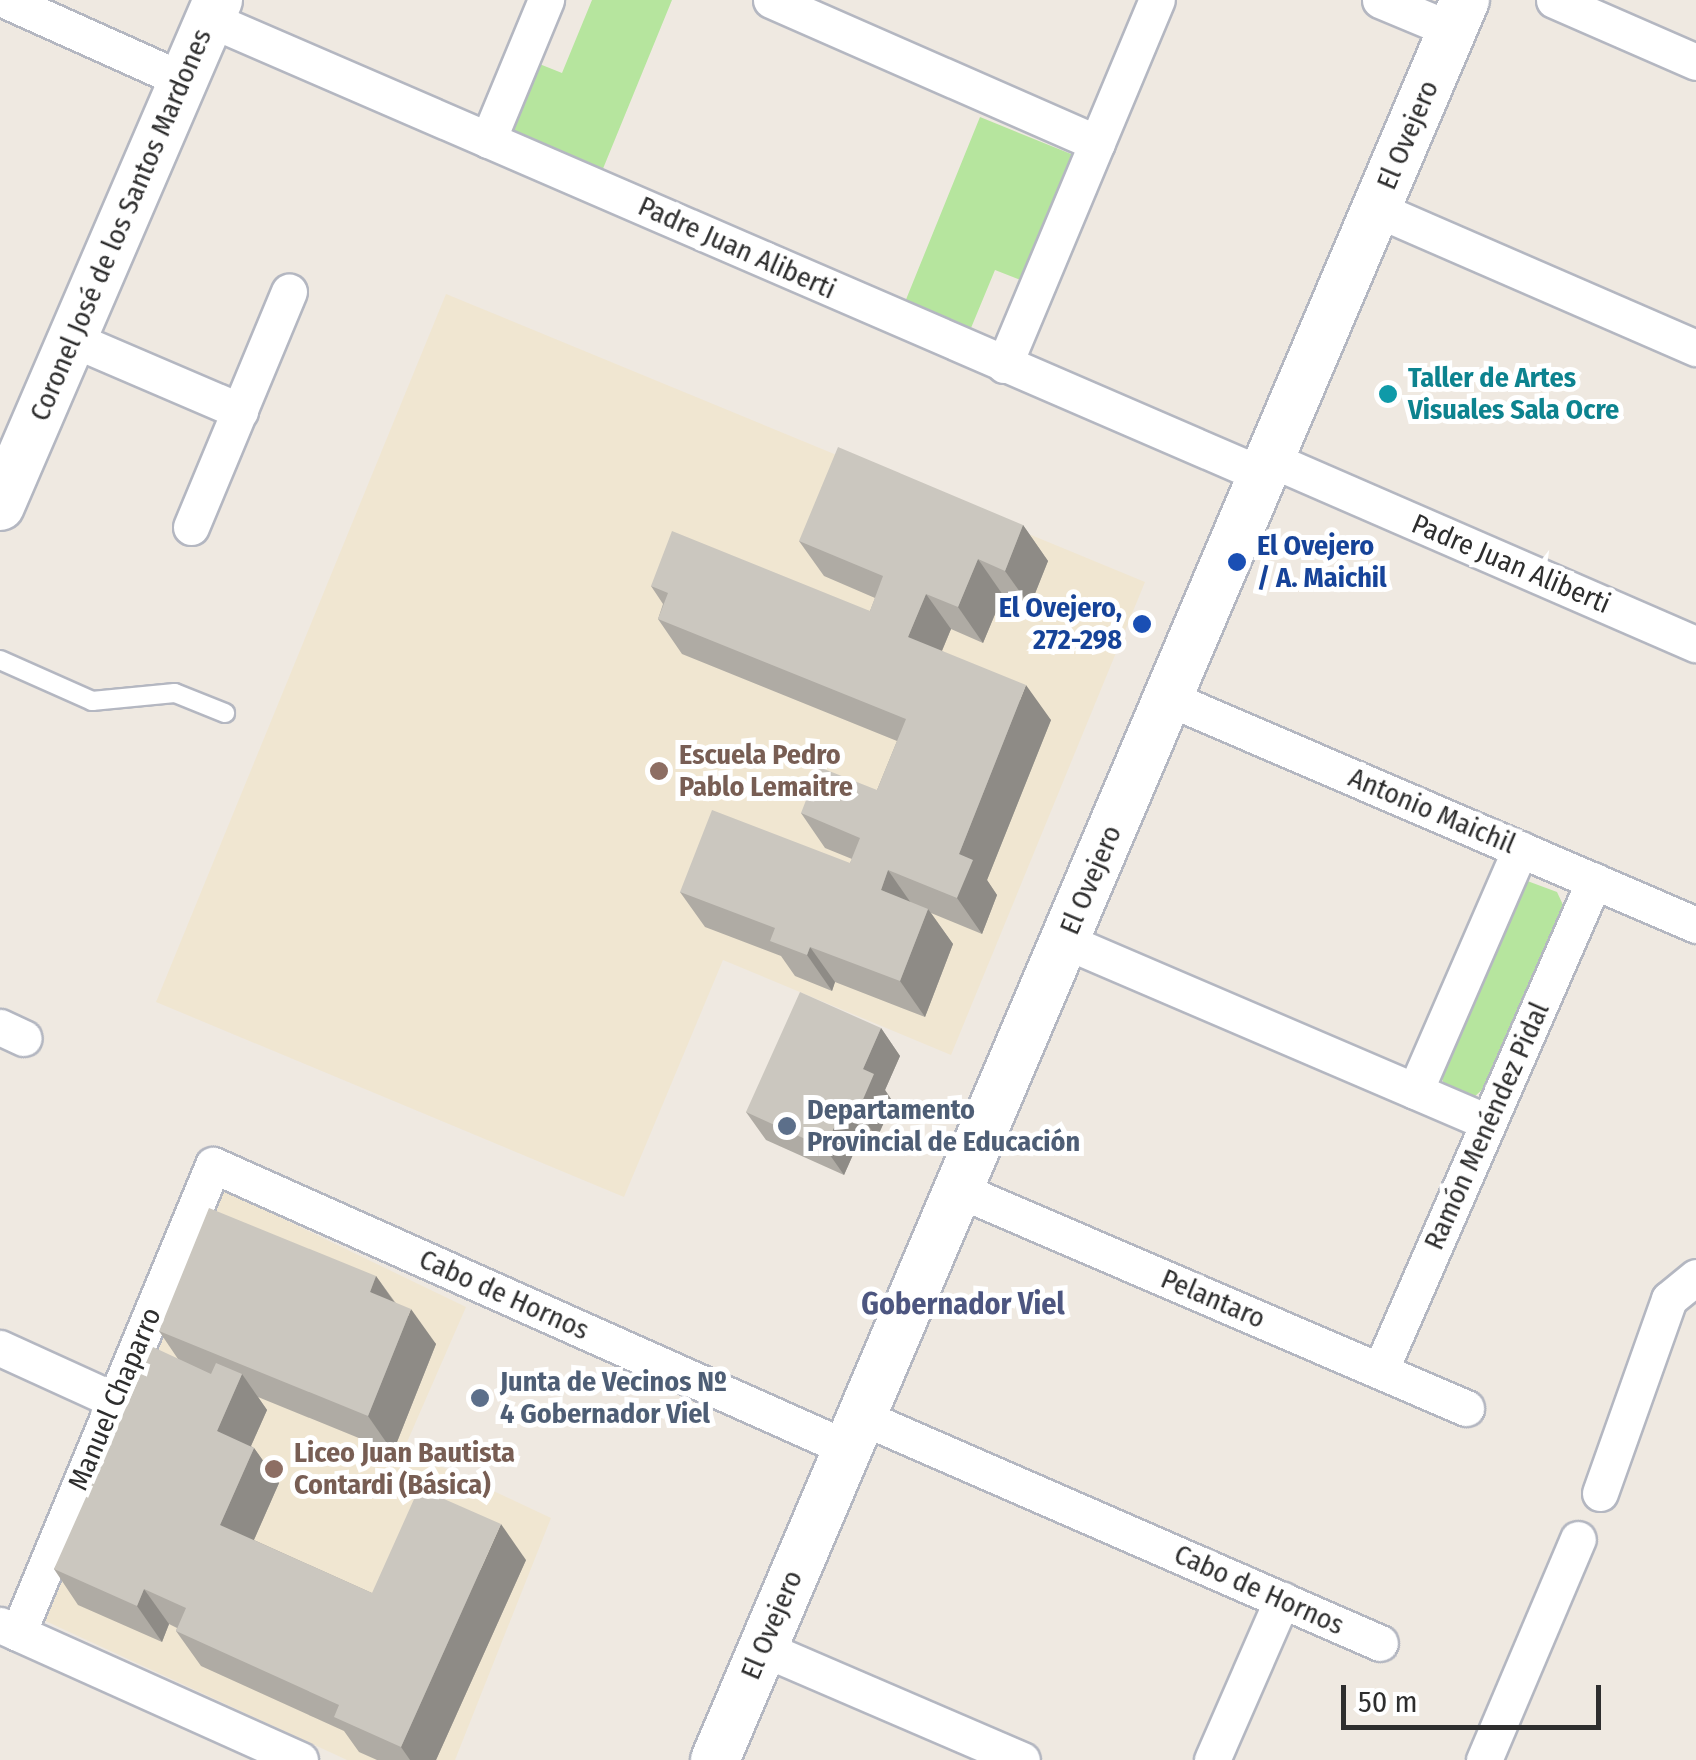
<!DOCTYPE html>
<html>
<head>
<meta charset="utf-8">
<style>
  body { margin:0 }
  #map { position:relative; width:1696px; height:1760px; overflow:hidden; background:#efe9e1; font-family:"Fira Sans Condensed",sans-serif }
  div>[style] { position:absolute }
  .education>* { inset:0; background:#f0e6d1 }
  .green>* { inset:0; background:#b6e59e }
  .roads { filter:drop-shadow(2px 0 #b4b7c1) drop-shadow(-2px 0 #b4b7c1) drop-shadow(0 2px #b4b7c1) drop-shadow(0 -2px #b4b7c1) }
  .lane>* { height:18px; margin:-9px; padding:0 9px; transform-origin:9px; border-radius:9px; background:#fff }
  .street>* { height:35px; margin:-17.5px; padding:0 17.5px; transform-origin:17.5px; border-radius:17.5px; background:#fff }
  .secondary>* { height:48px; margin:-24px; padding:0 24px; transform-origin:24px; border-radius:24px; background:#fff }
  .wall>* { inset:0; background:#afaba4 }
  .shaded-wall>* { inset:0; background:#8e8b86 }
  .building>* { inset:0; background:#cbc7bf }
  .dots>* { width:28px; height:28px; translate:-50% -50%; box-sizing:border-box; border:5px solid #fff; border-radius:50% }
  span { translate:-50% -50%; white-space:nowrap; text-align:center; line-height:1.15; -webkit-text-stroke:10px #fff; paint-order:stroke }
  .street-label { font-size:28px; color:#2e2e2e }
  .culture-label { font-size:28px; color:#0d838f; font-weight:700 }
  .left { translate:0 -50%; text-align:left }
  .transit-label { font-size:28px; color:#164399; font-weight:700 }
  .right { translate:-100% -50%; text-align:right }
  .education-label { font-size:28px; color:#785e54; font-weight:700 }
  .service-label { font-size:28px; color:#4e5e75; font-weight:700 }
  .neighbourhood-label { font-size:30px; color:#4d5680; font-weight:700 }
  .scale { position:absolute; left:1341px; top:1685px; width:260px; height:45px; box-sizing:border-box; border:5px solid #2e2e2e; border-top:0; padding-left:12px; font-size:30px; line-height:35px; white-space:nowrap; color:#2e2e2e; -webkit-text-stroke:8px #fff; paint-order:stroke }
</style>
</head>
<body>
<div id="map">
  <div class="education">
    <i style="clip-path:polygon(446px 294px,1145px 582px,951px 1055px,723px 960px,624px 1197px,156px 1002px)"></i>
    <i style="clip-path:polygon(217px 1187px,466px 1307px,404px 1449px,551px 1518px,455px 1760px,347px 1760px,39px 1618px)"></i>
  </div>
  <div class="green">
    <i style="clip-path:polygon(592px 0,672px 0,600px 176px,501px 136px,532px 61px,562px 73px)"></i>
    <i style="clip-path:polygon(980px 117px,1076px 156px,1026px 282px,995px 270px,971px 328px,905px 302px)"></i>
    <i style="clip-path:polygon(1522px 879px,1557px 892px,1564px 907px,1484px 1088px,1473px 1098px,1446px 1088px,1440px 1075px)"></i>
  </div>
  <div class="roads">
    <div class="lane">
      <i style="left:0;top:660px;width:101px;rotate:24deg"></i>
      <i style="left:92px;top:701px;width:83px;rotate:-5.5deg"></i>
      <i style="left:175px;top:693px;width:54px;rotate:21.8deg"></i>
    </div>
    <div class="street">
      <i style="left:5px;top:0;width:195px;rotate:24.2deg"></i>
      <i style="left:771px;top:0;width:356px;rotate:23.7deg"></i>
      <i style="left:1380px;top:0;width:78px;rotate:22.6deg"></i>
      <i style="left:1554px;top:0;width:155px;rotate:23.6deg"></i>
      <i style="left:209px;top:19px;width:1151px;rotate:23.4deg"></i>
      <i style="left:488px;top:140px;width:152px;rotate:-67.5deg"></i>
      <i style="left:1376px;top:209px;width:349px;rotate:23.5deg"></i>
      <i style="left:72px;top:339px;width:183px;rotate:23.2deg"></i>
      <i style="left:1004px;top:365px;width:396px;rotate:-67.3deg"></i>
      <i style="left:1272px;top:460px;width:462px;rotate:23.5deg"></i>
      <i style="left:191px;top:527px;width:255px;rotate:-67.4deg"></i>
      <i style="left:1168px;top:698px;width:575px;rotate:23.26deg"></i>
      <i style="left:1065px;top:941px;width:460px;rotate:23.2deg"></i>
      <i style="left:0;top:1027px;width:26px;rotate:25deg"></i>
      <i style="left:1415px;top:1091px;width:264px;rotate:-66.5deg"></i>
      <i style="left:959px;top:1190px;width:552px;rotate:23.27deg"></i>
      <i style="left:0;top:1348px;width:125px;rotate:24.5deg"></i>
      <i style="left:1380px;top:1371px;width:535px;rotate:-66.41deg"></i>
      <i style="left:862px;top:1417px;width:565px;rotate:23.57deg"></i>
      <i style="left:1600px;top:1493px;width:206px;rotate:-70.4deg"></i>
      <i style="left:1669px;top:1299px;width:35px;rotate:-39deg"></i>
      <i style="left:0;top:1625px;width:329px;rotate:24.2deg"></i>
      <i style="left:18px;top:1633px;width:507px;rotate:-67.38deg"></i>
      <i style="left:213px;top:1165px;width:697px;rotate:24.06deg"></i>
      <i style="left:762px;top:1648px;width:283px;rotate:23.3deg"></i>
      <i style="left:1212px;top:1760px;width:175px;rotate:-66.4deg"></i>
      <i style="left:1484px;top:1760px;width:240px;rotate:-67deg"></i>
    </div>
    <div class="secondary">
      <i style="left:0;top:506px;width:551px;rotate:-66.69deg"></i>
      <i style="left:715px;top:1760px;width:1913px;rotate:-66.92deg"></i>
    </div>
  </div>
  <div class="wall">
    <i style="clip-path:polygon(1023px 525px,1048px 561px,1030px 606px,1003px 595px,983px 643px,951px 629px,942px 651px,1051px 720px,987px 880px,997px 895px,982px 934px,931px 913px,953px 944px,925px 1017px,835px 982px,832px 991px,795px 976px,781px 956px,705px 927px,680px 892px,850px 863px,852px 859px,825px 848px,801px 813px,877px 790px,897px 741px,682px 654px,658px 619px,663px 604px,651px 586px,870px 611px,875px 598px,824px 576px,799px 541px)"></i>
    <i style="clip-path:polygon(881px 1028px,900px 1056px,885px 1090px,893px 1102px,877px 1138px,863px 1132px,844px 1175px,766px 1140px,746px 1112px)"></i>
    <i style="clip-path:polygon(376px 1276px,395px 1302px,436px 1344px,393px 1452px,258px 1397px,267px 1410px,251px 1446px,254px 1448px,279px 1483px,254px 1540px,372px 1593px,526px 1560px,436px 1760px,377px 1760px,359px 1752px,344px 1731px,201px 1666px,176px 1631px,177px 1628px,169px 1624px,162px 1642px,78px 1605px,54px 1569px,178px 1359px,159px 1331px)"></i>
  </div>
  <div class="shaded-wall">
    <i style="clip-path:polygon(1023px 525px,1048px 561px,1030px 606px,1005px 571px)"></i>
    <i style="clip-path:polygon(978px 559px,1003px 595px,983px 643px,958px 607px)"></i>
    <i style="clip-path:polygon(926px 594px,951px 629px,933px 672px,908px 637px)"></i>
    <i style="clip-path:polygon(1026px 685px,1051px 720px,987px 880px,997px 895px,982px 934px,957px 898px,959px 854px)"></i>
    <i style="clip-path:polygon(888px 870px,913px 906px,881px 890px)"></i>
    <i style="clip-path:polygon(928px 909px,953px 944px,925px 1017px,900px 981px)"></i>
    <i style="clip-path:polygon(810px 947px,835px 982px,832px 991px,807px 955px)"></i>
    <i style="clip-path:polygon(881px 1028px,900px 1056px,885px 1090px,893px 1102px,877px 1138px,858px 1111px,863px 1069px)"></i>
    <i style="clip-path:polygon(844px 1105px,863px 1132px,844px 1175px,825px 1148px)"></i>
    <i style="clip-path:polygon(376px 1276px,401px 1312px,370px 1292px)"></i>
    <i style="clip-path:polygon(411px 1309px,436px 1344px,393px 1452px,368px 1416px)"></i>
    <i style="clip-path:polygon(242px 1374px,267px 1410px,242px 1466px,217px 1431px)"></i>
    <i style="clip-path:polygon(254px 1448px,279px 1483px,245px 1560px,220px 1525px)"></i>
    <i style="clip-path:polygon(501px 1524px,526px 1560px,436px 1760px,410px 1760px,401px 1747px)"></i>
    <i style="clip-path:polygon(144px 1589px,169px 1624px,162px 1642px,137px 1606px)"></i>
  </div>
  <div class="building">
    <i style="clip-path:polygon(838px 447px,1023px 525px,1005px 571px,978px 559px,958px 607px,926px 594px,908px 637px,1026px 685px,959px 854px,973px 860px,957px 898px,888px 870px,881px 890px,928px 909px,900px 981px,810px 947px,807px 955px,770px 941px,775px 928px,680px 892px,712px 810px,850px 863px,860px 838px,801px 813px,819px 767px,877px 790px,906px 719px,658px 619px,668px 593px,651px 586px,672px 531px,870px 611px,883px 576px,799px 541px)"></i>
    <i style="clip-path:polygon(800px 992px,881px 1028px,863px 1069px,874px 1074px,858px 1111px,844px 1105px,825px 1148px,746px 1112px)"></i>
    <i style="clip-path:polygon(209px 1208px,376px 1276px,370px 1292px,411px 1309px,368px 1416px,159px 1331px)"></i>
    <i style="clip-path:polygon(153px 1347px,211px 1374px,216px 1363px,242px 1374px,217px 1431px,254px 1448px,220px 1525px,372px 1593px,419px 1488px,501px 1524px,401px 1747px,334px 1717px,339px 1705px,176px 1631px,186px 1608px,144px 1589px,137px 1606px,54px 1569px)"></i>
  </div>
  <div class="dots">
    <i style="left:1388px;top:394px;background:#0f9aa8"></i>
    <i style="left:1237px;top:562px;background:#1a4fb4"></i>
    <i style="left:1142px;top:624px;background:#1a4fb4"></i>
    <i style="left:659px;top:771px;background:#8d6e63"></i>
    <i style="left:787px;top:1126px;background:#5c6f8a"></i>
    <i style="left:480px;top:1398px;background:#5c6f8a"></i>
    <i style="left:274px;top:1469px;background:#8d6e63"></i>
  </div>
  <div class="street-label">
    <span style="left:1408px;top:135px;rotate:-67deg">El Ovejero</span>
    <span style="left:121px;top:225px;rotate:-67deg">Coronel José de los Santos Mardones</span>
    <span style="left:737px;top:248px;rotate:24deg">Padre Juan Aliberti</span>
    <span style="left:1511px;top:564px;rotate:23deg">Padre Juan Aliberti</span>
    <span style="left:1432px;top:811px;rotate:23deg">Antonio Maichil</span>
    <span style="left:1091px;top:880px;rotate:-67deg">El Ovejero</span>
    <span style="left:1487px;top:1126px;rotate:-66deg">Ramón Menéndez Pidal</span>
    <span style="left:504px;top:1295px;rotate:24deg">Cabo de Hornos</span>
    <span style="left:1213px;top:1299px;rotate:23deg">Pelantaro</span>
    <span style="left:115px;top:1399px;rotate:-67deg">Manuel Chaparro</span>
    <span style="left:1259px;top:1590px;rotate:24deg">Cabo de Hornos</span>
    <span style="left:772px;top:1625px;rotate:-67deg">El Ovejero</span>
  </div>
  <div class="culture-label">
    <span class="left" style="left:1408px;top:394px">Taller de Artes<br>Visuales Sala Ocre</span>
  </div>
  <div class="transit-label">
    <span class="left" style="left:1257px;top:562px">El Ovejero<br>/ A. Maichil</span>
    <span class="right" style="left:1122px;top:624px">El Ovejero,<br>272-298</span>
  </div>
  <div class="education-label">
    <span class="left" style="left:679px;top:771px">Escuela Pedro<br>Pablo Lemaitre</span>
    <span class="left" style="left:294px;top:1469px">Liceo Juan Bautista<br>Contardi (Básica)</span>
  </div>
  <div class="service-label">
    <span class="left" style="left:807px;top:1126px">Departamento<br>Provincial de Educación</span>
    <span class="left" style="left:500px;top:1398px">Junta de Vecinos Nº<br>4 Gobernador Viel</span>
  </div>
  <div class="neighbourhood-label">
    <span style="left:963px;top:1304px">Gobernador Viel</span>
  </div>
  <div class="scale">50 m</div>
</div>
</body>
</html>
